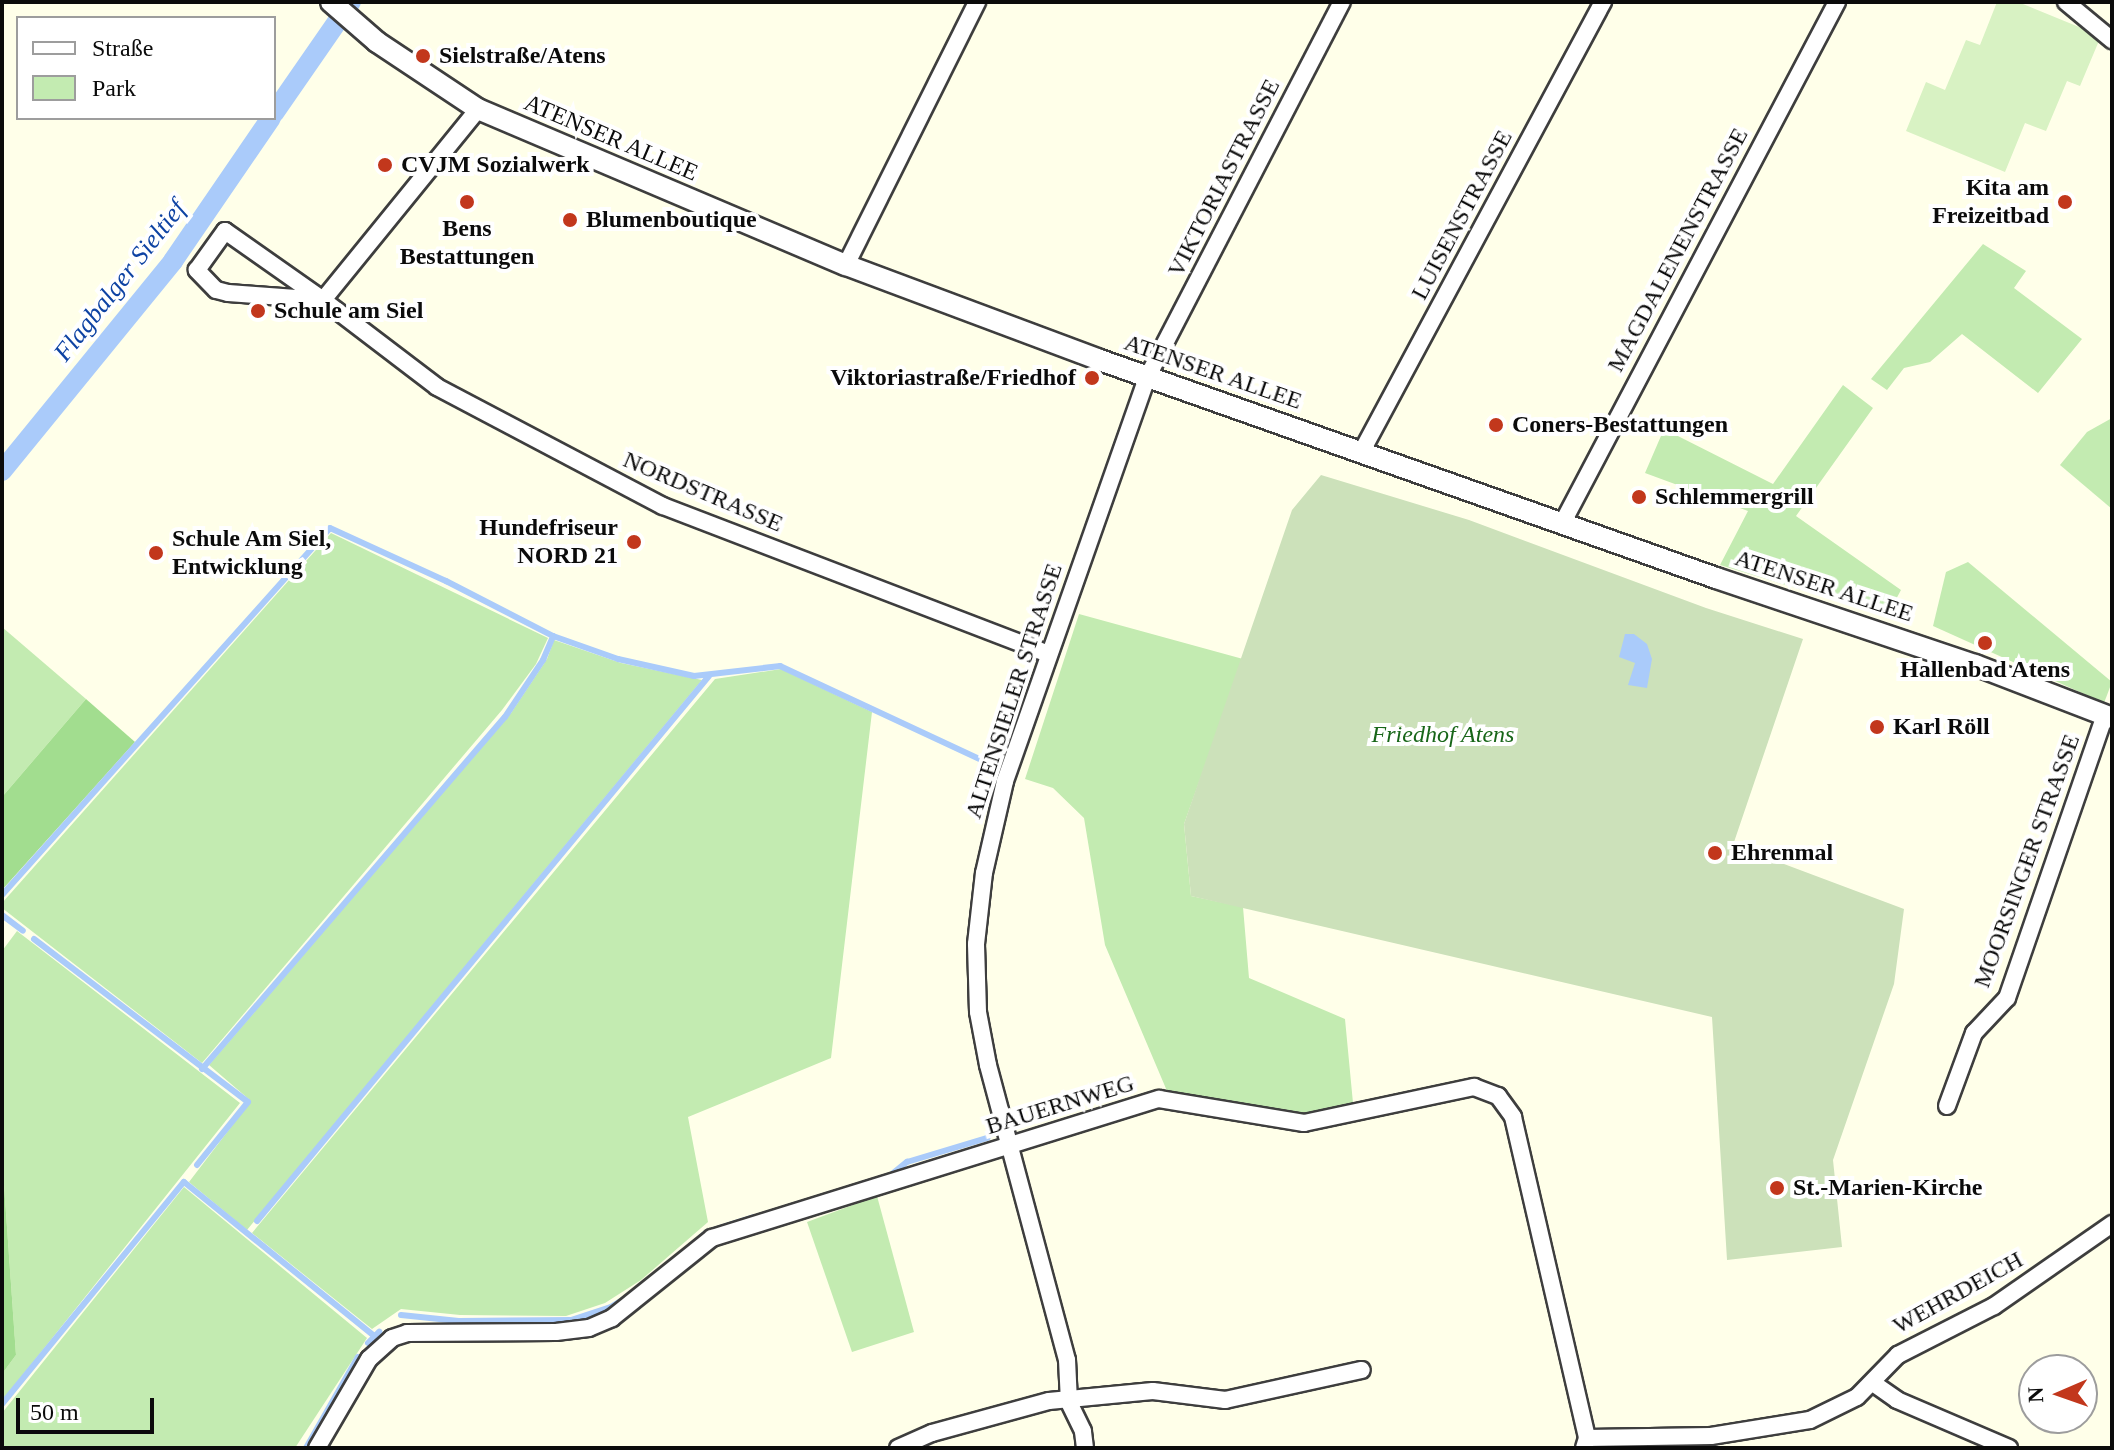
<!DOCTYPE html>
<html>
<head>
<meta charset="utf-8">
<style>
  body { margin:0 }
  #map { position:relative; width:2114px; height:1450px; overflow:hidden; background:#ffffe9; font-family:Georgia,serif }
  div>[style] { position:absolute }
  .green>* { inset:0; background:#c3ebb1 }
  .forest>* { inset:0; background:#a2dd8f }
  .cemetery>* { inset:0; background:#cce1ba }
  .pitch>* { inset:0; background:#d8f2c3 }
  .water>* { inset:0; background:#aacbfa }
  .stream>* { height:6px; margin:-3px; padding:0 3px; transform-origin:3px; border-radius:3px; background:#aacbfa }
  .canal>* { height:20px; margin:-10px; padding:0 10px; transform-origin:10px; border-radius:10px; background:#aacbfa }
  .roads { filter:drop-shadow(2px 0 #3e3e3e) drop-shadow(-2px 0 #3e3e3e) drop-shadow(0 2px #3e3e3e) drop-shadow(0 -2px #3e3e3e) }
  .minor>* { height:16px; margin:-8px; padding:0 8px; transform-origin:8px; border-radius:8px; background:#fff }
  .tertiary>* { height:20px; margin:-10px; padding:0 10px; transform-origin:10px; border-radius:10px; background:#fff }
  .dots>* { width:22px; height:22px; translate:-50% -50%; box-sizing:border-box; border:4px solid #fff; border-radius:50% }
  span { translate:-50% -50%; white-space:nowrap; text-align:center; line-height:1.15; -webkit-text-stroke:8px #fff; paint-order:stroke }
  .poi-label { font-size:24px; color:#0b0b0b; font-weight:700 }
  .left { translate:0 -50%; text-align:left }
  .right { translate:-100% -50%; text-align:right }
  .street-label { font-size:24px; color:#0b0b0b }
  .park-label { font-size:24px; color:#186619; font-style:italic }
  .water-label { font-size:26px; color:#0e43a3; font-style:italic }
  .frame { position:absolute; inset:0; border:4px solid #0b0b0b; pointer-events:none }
  .legend { position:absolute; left:16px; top:16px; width:260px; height:104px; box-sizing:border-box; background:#fff; border:2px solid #9d9d9d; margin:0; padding:10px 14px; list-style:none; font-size:24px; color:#0b0b0b }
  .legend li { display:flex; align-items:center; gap:16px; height:40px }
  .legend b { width:40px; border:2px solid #9d9d9d }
  .north { position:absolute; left:2018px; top:1354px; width:80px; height:80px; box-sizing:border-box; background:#fff; border:2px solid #9d9d9d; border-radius:50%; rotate:268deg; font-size:22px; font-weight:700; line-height:32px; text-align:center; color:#0b0b0b }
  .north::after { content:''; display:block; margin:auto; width:28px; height:36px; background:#c2371c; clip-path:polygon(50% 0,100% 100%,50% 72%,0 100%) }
  .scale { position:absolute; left:16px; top:1398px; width:138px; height:36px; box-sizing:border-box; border:4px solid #0b0b0b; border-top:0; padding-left:10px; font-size:24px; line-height:28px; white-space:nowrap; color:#0b0b0b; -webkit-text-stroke:6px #fff; paint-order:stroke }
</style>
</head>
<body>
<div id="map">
  <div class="green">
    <i style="clip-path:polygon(1983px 244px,2026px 271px,2014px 288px,2082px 339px,2038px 393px,1962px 334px,1930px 362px,1904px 368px,1887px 390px,1871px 379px)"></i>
    <i style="clip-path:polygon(1843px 385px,1873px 408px,1796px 516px,1901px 590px,1887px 616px,1720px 565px,1748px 511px,1645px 473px,1664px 429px,1773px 484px)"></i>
    <i style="clip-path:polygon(2112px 418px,2112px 509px,2060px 465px,2087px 432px)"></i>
    <i style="clip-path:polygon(331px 533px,548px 638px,536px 664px,502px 710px,202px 1063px,2px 908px,2px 903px)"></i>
    <i style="clip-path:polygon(1968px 562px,2112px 682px,2104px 703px,1933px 626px,1946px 572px)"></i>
    <i style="clip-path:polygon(1079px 614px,1243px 659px,1184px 824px,1191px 896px,1243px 907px,1249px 978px,1345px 1019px,1353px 1103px,1301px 1114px,1167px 1091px,1105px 945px,1084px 818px,1053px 788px,1025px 779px)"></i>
    <i style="clip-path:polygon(2px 627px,86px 699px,2px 797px)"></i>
    <i style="clip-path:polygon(554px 640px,621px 663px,702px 680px,247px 1230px,189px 1182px,251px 1101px,209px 1065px,511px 713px,547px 659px)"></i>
    <i style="clip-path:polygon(781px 669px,872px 712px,831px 1058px,688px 1117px,708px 1222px,641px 1280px,605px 1303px,566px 1316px,460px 1315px,401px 1309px,372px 1329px,252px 1233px,715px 679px)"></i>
    <i style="clip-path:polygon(17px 931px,240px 1103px,2px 1401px,2px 1374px,16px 1355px,2px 1156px,2px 951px)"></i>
    <i style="clip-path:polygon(184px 1187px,367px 1338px,295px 1448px,2px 1448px,2px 1413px)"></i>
    <i style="clip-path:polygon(877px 1196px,914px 1332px,852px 1352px,807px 1222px)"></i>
  </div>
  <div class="forest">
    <i style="clip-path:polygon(86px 699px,135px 742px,2px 890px,2px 797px)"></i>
    <i style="clip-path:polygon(2px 1156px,16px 1355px,2px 1374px)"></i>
  </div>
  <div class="cemetery">
    <i style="clip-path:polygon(1321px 475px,1469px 520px,1706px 608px,1803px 639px,1733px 845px,1904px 909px,1894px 984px,1833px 1160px,1842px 1247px,1727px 1260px,1712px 1017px,1191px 896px,1184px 824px,1292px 510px)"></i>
  </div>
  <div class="pitch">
    <i style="clip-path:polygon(1997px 2px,2018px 2px,2101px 36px,2080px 86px,2067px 81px,2046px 131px,2025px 123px,2005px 172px,1906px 131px,1926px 82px,1945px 90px,1966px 40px,1980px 45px)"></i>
  </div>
  <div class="water">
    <i style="clip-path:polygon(1625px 634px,1634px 634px,1647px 644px,1652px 659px,1647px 688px,1628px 685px,1635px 663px,1619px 657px)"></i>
  </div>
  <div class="stream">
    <i style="left:2px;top:895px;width:492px;rotate:-48.2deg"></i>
    <i style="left:330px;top:528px;width:128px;rotate:24.6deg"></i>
    <i style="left:446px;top:581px;width:120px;rotate:27.2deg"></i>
    <i style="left:553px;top:636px;width:69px;rotate:19.5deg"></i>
    <i style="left:618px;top:659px;width:78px;rotate:12.6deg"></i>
    <i style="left:694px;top:676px;width:87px;rotate:-6.6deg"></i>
    <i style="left:780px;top:666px;width:230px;rotate:25deg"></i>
    <i style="left:2px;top:915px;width:26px;rotate:37deg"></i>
    <i style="left:34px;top:939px;width:269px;rotate:37.3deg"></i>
    <i style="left:248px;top:1102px;width:81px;rotate:129deg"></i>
    <i style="left:202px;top:1069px;width:464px;rotate:-49.3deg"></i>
    <i style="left:505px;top:717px;width:69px;rotate:-56.3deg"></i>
    <i style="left:543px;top:660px;width:26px;rotate:-67deg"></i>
    <i style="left:887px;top:1178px;width:26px;rotate:-39deg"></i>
    <i style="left:907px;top:1162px;width:84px;rotate:-16.7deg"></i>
    <i style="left:257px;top:1221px;width:708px;rotate:-50.33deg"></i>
    <i style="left:701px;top:1237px;width:8px;rotate:-40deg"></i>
    <i style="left:707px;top:1232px;width:49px;rotate:-17.7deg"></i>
    <i style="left:401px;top:1315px;width:58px;rotate:5.9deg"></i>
    <i style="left:459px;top:1321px;width:112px;rotate:-0.5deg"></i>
    <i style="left:571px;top:1320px;width:40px;rotate:-18deg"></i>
    <i style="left:609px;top:1308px;width:17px;rotate:-31deg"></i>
    <i style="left:368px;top:1343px;width:16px;rotate:-45deg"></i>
    <i style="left:2px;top:1404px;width:287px;rotate:-50.7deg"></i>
    <i style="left:184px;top:1182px;width:245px;rotate:39deg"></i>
    <i style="left:306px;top:1448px;width:105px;rotate:-60.3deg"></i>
  </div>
  <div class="canal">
    <i style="left:274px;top:113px;width:135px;rotate:-55.3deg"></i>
    <i style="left:2px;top:471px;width:271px;rotate:-50.8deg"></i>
    <i style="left:173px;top:261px;width:173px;rotate:-55.6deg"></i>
  </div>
  <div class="roads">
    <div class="minor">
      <i style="left:2066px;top:2px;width:60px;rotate:39.6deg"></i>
      <i style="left:846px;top:265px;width:294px;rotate:-63.5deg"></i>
      <i style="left:323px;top:300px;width:95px;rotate:-175.8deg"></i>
      <i style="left:228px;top:293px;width:12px;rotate:-166deg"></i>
      <i style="left:216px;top:290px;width:28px;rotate:-134deg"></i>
      <i style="left:197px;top:270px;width:48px;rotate:-54.3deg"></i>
      <i style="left:225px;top:231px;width:120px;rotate:35.1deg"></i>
      <i style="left:323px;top:300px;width:143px;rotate:37.3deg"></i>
      <i style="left:437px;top:387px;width:255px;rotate:27.8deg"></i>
      <i style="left:663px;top:506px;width:412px;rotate:21deg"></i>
      <i style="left:323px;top:300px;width:246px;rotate:-50.9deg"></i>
      <i style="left:1362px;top:451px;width:510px;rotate:-61.78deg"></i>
      <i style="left:1563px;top:522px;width:588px;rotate:-62.21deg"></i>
      <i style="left:1947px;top:1106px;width:78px;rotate:-69.7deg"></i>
      <i style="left:1974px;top:1033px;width:48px;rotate:-46.7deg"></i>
      <i style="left:2007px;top:998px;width:299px;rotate:-70.9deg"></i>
      <i style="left:1873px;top:1383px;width:29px;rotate:35deg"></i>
      <i style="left:1897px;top:1400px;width:122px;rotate:23.2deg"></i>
      <i style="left:1587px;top:1438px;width:124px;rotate:-0.9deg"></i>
      <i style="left:1711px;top:1436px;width:100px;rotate:-9.2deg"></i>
      <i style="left:1810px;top:1420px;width:52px;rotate:-26.1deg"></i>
      <i style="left:1857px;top:1397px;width:59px;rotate:-45.7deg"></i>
      <i style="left:1898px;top:1355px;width:108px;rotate:-27deg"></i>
      <i style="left:1994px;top:1306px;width:144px;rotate:-34.8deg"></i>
      <i style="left:317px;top:1448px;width:103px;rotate:-59.7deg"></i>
      <i style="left:369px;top:1359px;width:31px;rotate:-42deg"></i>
      <i style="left:392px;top:1338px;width:16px;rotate:-18deg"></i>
      <i style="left:407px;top:1333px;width:149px;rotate:-0.4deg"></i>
      <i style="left:556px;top:1332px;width:33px;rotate:-7deg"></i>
      <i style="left:589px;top:1328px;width:25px;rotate:-23deg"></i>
      <i style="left:612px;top:1318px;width:128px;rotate:-38.7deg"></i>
      <i style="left:712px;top:1238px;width:468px;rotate:-17.3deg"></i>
      <i style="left:1159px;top:1099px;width:147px;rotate:9.4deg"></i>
      <i style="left:1304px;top:1123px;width:174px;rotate:-12deg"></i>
      <i style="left:1474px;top:1087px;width:26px;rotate:21deg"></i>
      <i style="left:1498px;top:1096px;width:26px;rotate:54deg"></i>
      <i style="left:1513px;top:1117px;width:329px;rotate:77deg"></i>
      <i style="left:1587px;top:1438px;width:10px;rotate:107deg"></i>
      <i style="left:898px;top:1448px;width:37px;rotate:-24deg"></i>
      <i style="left:932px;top:1433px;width:121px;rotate:-15.3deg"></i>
      <i style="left:1049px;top:1401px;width:104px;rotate:-5.5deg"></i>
      <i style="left:1153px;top:1391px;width:73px;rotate:7.1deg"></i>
      <i style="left:1225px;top:1400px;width:140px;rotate:-12.4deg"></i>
      <i style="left:1085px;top:1448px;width:17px;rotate:-97deg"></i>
      <i style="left:1083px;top:1431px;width:32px;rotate:-116deg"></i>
      <i style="left:1069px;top:1402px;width:42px;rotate:-92.7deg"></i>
      <i style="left:1067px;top:1360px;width:305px;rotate:-105deg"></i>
      <i style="left:988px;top:1065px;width:54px;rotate:-100.7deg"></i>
      <i style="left:978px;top:1012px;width:68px;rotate:-91.7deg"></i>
      <i style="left:976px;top:944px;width:71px;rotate:-83.6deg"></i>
      <i style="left:984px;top:873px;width:94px;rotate:-77.1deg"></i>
      <i style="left:1005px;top:781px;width:430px;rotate:-70.6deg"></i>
      <i style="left:1148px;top:376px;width:421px;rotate:-62.6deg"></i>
    </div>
    <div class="tertiary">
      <i style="left:331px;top:2px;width:61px;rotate:41deg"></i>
      <i style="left:377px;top:42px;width:121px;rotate:33.6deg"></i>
      <i style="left:478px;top:109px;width:400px;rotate:23deg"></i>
      <i style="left:846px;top:265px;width:268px;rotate:20.5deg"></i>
      <i style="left:1097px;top:359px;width:657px;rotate:19.48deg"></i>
      <i style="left:1716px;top:578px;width:273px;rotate:18.6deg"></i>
      <i style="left:1975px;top:665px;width:147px;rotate:21.1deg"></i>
    </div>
  </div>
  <div class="dots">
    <i style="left:423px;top:56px;background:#c2371c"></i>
    <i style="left:385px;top:165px;background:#c2371c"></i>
    <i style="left:467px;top:202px;background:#c2371c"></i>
    <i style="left:2065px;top:202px;background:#c2371c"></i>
    <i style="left:570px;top:220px;background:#c2371c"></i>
    <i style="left:258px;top:311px;background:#c2371c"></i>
    <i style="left:1092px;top:378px;background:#c2371c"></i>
    <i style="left:1496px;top:425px;background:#c2371c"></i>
    <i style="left:1639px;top:497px;background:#c2371c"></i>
    <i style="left:634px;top:542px;background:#c2371c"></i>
    <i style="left:156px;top:553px;background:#c2371c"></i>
    <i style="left:1985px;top:643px;background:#c2371c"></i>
    <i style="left:1877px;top:727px;background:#c2371c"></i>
    <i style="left:1715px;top:853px;background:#c2371c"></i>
    <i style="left:1777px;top:1188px;background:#c2371c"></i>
  </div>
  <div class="poi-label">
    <span class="left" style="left:439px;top:56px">Sielstraße/Atens</span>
    <span class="left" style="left:401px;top:165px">CVJM Sozialwerk</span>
    <span class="right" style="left:2049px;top:202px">Kita am<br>Freizeitbad</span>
    <span class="left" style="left:586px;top:220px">Blumenboutique</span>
    <span style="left:467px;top:243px">Bens<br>Bestattungen</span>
    <span class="left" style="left:274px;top:311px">Schule am Siel</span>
    <span class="right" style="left:1076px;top:378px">Viktoriastraße/Friedhof</span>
    <span class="left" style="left:1512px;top:425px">Coners-Bestattungen</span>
    <span class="left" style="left:1655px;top:497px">Schlemmergrill</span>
    <span class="right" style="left:618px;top:542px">Hundefriseur<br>NORD 21</span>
    <span class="left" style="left:172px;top:553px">Schule Am Siel,<br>Entwicklung</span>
    <span style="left:1985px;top:670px">Hallenbad Atens</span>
    <span class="left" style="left:1893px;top:727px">Karl Röll</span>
    <span class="left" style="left:1731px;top:853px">Ehrenmal</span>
    <span class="left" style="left:1793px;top:1188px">St.-Marien-Kirche</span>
  </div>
  <div class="street-label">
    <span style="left:611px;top:138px;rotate:23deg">ATENSER ALLEE</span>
    <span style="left:1224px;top:178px;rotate:-63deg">VIKTORIASTRASSE</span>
    <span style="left:1462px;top:215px;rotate:-62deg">LUISENSTRASSE</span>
    <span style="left:1678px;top:250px;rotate:-62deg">MAGDALENENSTRASSE</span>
    <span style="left:1213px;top:372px;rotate:19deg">ATENSER ALLEE</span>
    <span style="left:703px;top:492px;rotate:23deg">NORDSTRASSE</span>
    <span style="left:1824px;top:586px;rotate:18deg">ATENSER ALLEE</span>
    <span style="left:1014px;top:691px;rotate:-72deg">ALTENSIELER STRASSE</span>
    <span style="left:2027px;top:861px;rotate:-70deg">MOORSINGER STRASSE</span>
    <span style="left:1060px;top:1105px;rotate:-17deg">BAUERNWEG</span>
    <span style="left:1958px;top:1293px;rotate:-29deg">WEHRDEICH</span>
  </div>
  <div class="park-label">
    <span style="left:1443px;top:735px">Friedhof Atens</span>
  </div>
  <div class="water-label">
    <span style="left:120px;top:281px;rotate:-52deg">Flagbalger Sieltief</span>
  </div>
  <div class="frame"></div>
  <ul class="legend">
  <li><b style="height:10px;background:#fff"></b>Straße</li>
  <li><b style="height:22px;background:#c3ebb1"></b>Park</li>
  </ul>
  <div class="north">N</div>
  <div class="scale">50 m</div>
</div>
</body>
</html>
